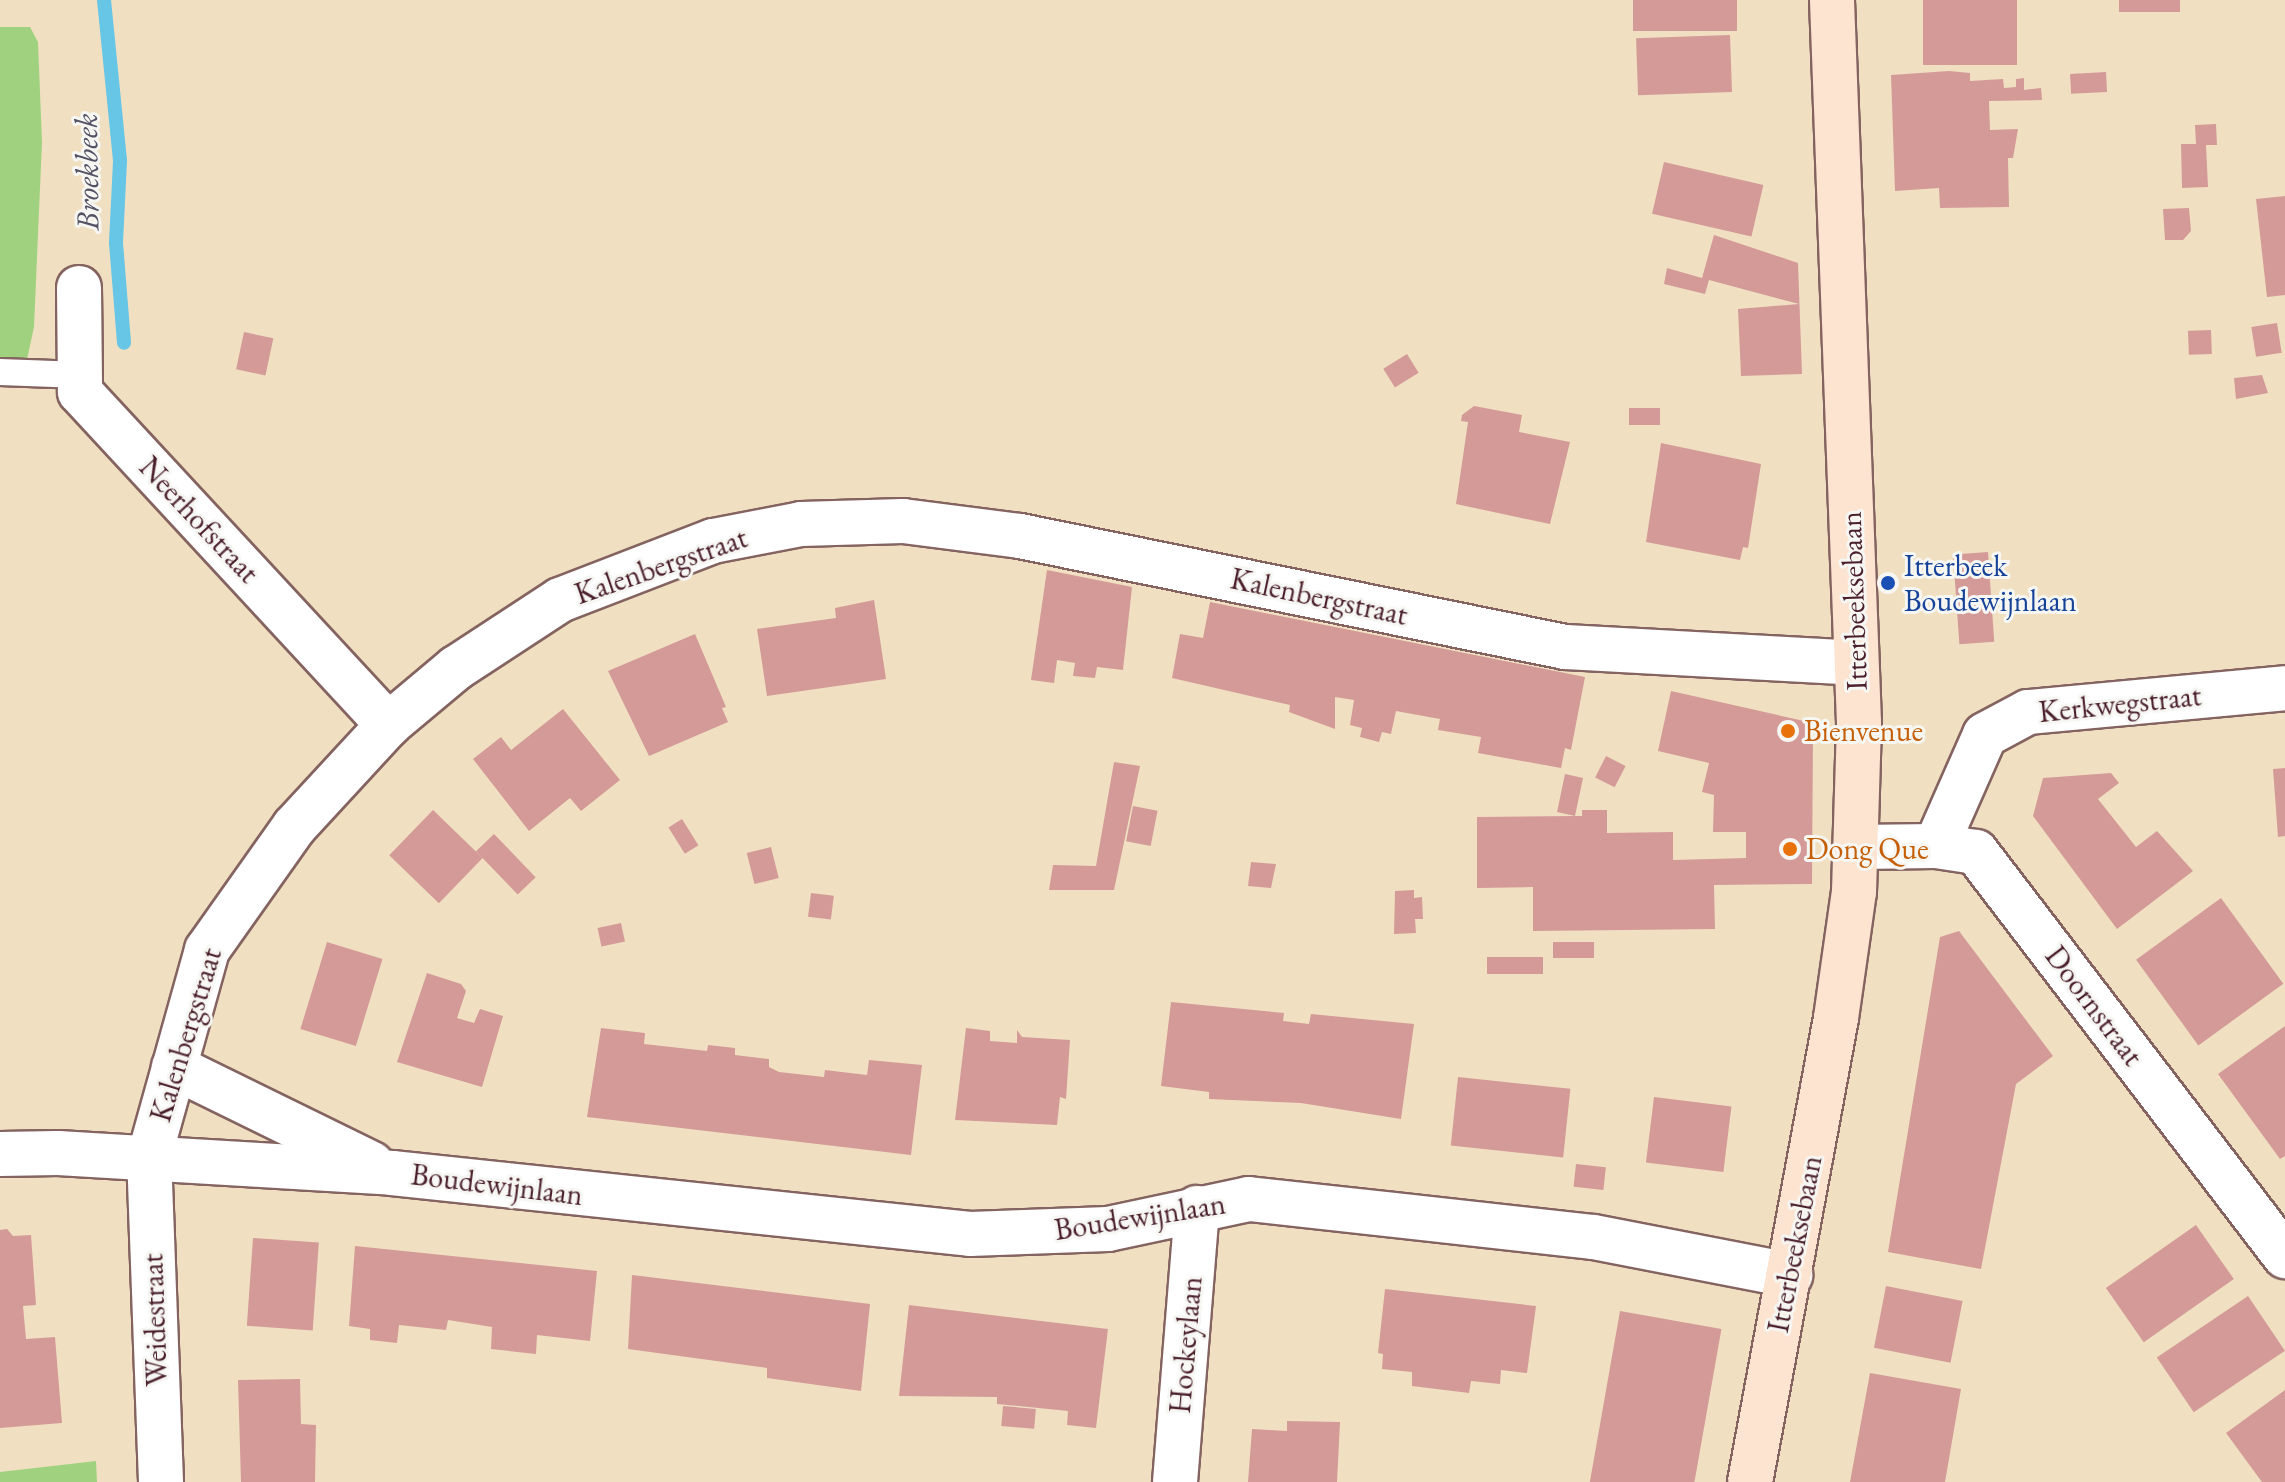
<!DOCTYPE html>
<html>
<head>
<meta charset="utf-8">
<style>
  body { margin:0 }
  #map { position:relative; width:2285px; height:1482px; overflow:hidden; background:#f0e0c1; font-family:"EB Garamond",serif }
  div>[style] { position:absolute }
  .green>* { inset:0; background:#a0d17f }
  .stream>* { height:14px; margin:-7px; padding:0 7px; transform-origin:7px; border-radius:7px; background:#67c5e6 }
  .building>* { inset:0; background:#d49a98; transform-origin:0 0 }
  .roads { filter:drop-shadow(2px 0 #846360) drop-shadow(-2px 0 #846360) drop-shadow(0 2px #846360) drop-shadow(0 -2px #846360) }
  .service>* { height:26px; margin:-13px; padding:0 13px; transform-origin:13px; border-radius:13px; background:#fff }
  .minor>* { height:44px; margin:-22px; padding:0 22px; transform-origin:22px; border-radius:22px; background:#fff }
  .secondary>* { height:44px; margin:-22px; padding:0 22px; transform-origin:22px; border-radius:22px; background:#fde4d1 }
  .dots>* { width:22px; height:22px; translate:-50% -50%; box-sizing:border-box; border:4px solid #f6f6f2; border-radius:50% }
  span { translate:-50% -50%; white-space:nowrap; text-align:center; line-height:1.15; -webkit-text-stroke:6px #f6f6f2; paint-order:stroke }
  .street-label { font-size:30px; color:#4a1f2b }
  .transit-label { font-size:30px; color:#164399 }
  .left { translate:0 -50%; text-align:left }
  .food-label { font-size:30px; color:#c56008 }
  .water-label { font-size:32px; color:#535163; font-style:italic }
</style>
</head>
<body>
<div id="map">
  <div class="green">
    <i style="clip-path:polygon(0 27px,30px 27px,38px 42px,42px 142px,34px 327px,26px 364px,0 361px)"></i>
    <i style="clip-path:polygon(96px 1461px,97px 1482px,0 1482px,0 1472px)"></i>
  </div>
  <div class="stream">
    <i style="left:104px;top:0;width:162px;rotate:84.3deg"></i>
    <i style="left:120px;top:161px;width:82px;rotate:92.8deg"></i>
    <i style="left:116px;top:243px;width:100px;rotate:85.4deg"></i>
  </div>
  <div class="building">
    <i style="left:1633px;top:0;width:104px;height:31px"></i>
    <i style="left:1923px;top:0;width:94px;height:65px"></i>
    <i style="left:2119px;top:0;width:61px;height:12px"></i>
    <i style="left:1730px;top:35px;width:57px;height:94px;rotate:88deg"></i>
    <i style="clip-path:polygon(1949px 71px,1970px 73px,1970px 81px,2003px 79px,2004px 88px,2016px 87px,2016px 79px,2024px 78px,2024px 90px,2041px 88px,2042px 100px,1989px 101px,1990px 130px,2018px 129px,2013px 158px,2008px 158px,2009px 207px,1940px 208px,1939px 188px,1895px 191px,1891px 75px)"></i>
    <i style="left:2106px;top:72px;width:20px;height:36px;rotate:87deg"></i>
    <i style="clip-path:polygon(2216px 124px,2217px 145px,2206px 145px,2208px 187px,2182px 188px,2181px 144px,2196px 144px,2195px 125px)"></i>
    <i style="left:1664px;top:162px;width:102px;height:53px;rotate:13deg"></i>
    <i style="clip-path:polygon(2285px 196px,2285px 295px,2267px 297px,2256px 199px)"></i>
    <i style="clip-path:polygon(2189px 208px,2191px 231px,2183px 240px,2165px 240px,2163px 209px)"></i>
    <i style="clip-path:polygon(1714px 235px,1798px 263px,1802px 374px,1741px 376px,1738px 309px,1799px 304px,1709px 280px,1705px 294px,1664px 284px,1667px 268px,1702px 278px)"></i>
    <i style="left:2277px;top:323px;width:30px;height:26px;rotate:81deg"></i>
    <i style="left:2211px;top:330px;width:24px;height:23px;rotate:88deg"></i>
    <i style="left:244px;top:332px;width:30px;height:38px;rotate:12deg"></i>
    <i style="left:1407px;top:354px;width:22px;height:28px;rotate:58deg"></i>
    <i style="clip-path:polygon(2262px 375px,2268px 393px,2236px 399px,2234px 378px)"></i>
    <i style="clip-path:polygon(1474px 406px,1522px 415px,1519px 432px,1570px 442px,1550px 524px,1456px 504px,1468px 422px,1461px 421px,1462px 415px)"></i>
    <i style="left:1660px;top:408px;width:17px;height:31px;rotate:90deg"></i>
    <i style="clip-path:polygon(1661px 443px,1761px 464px,1748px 548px,1743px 547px,1740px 560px,1646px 542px)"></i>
    <i style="left:1988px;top:552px;width:90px;height:35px;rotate:86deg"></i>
    <i style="clip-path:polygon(1047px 570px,1132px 587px,1123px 670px,1097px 667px,1095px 678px,1073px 676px,1075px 663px,1057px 660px,1054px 683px,1031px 680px)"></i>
    <i style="clip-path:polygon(874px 600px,886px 679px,767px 696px,757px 629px,836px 618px,835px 608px)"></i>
    <i style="clip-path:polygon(1210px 602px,1585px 677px,1571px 750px,1565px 748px,1561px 768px,1478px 753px,1481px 737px,1438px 730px,1440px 719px,1396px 711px,1391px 734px,1382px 732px,1379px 742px,1360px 737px,1362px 728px,1350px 725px,1354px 700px,1335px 697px,1335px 729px,1289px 712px,1290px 705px,1172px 678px,1180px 634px,1203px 638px)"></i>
    <i style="clip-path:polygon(695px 634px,726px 707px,722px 708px,728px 722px,649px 756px,608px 671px)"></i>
    <i style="clip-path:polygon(1671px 691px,1804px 721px,1813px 731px,1812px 884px,1714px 885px,1715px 929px,1533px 931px,1533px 887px,1477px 888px,1477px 817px,1575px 816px,1557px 812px,1565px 774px,1583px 778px,1575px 816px,1582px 816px,1582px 810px,1607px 810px,1607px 833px,1673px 832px,1673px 860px,1746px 858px,1746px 832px,1713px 832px,1714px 795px,1702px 792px,1709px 763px,1658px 751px)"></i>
    <i style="clip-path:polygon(563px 709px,620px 780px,581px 811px,570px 798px,529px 831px,473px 759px,501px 737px,511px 750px)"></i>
    <i style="left:1606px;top:756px;width:22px;height:24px;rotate:27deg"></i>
    <i style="clip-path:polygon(1114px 762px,1140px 766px,1114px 890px,1049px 890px,1053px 865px,1096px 866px)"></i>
    <i style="clip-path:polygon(2285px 768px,2285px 836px,2278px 837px,2273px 769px)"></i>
    <i style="clip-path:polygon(2111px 773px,2119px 783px,2098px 799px,2136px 847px,2157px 831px,2193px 871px,2117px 929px,2033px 816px,2043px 778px)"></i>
    <i style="left:1133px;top:806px;width:25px;height:36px;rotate:11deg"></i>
    <i style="left:433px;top:810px;width:69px;height:63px;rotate:44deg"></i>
    <i style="left:682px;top:819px;width:31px;height:16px;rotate:58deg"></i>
    <i style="left:494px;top:834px;width:60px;height:25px;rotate:46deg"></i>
    <i style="left:771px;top:847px;width:32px;height:25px;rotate:76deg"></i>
    <i style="clip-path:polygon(1251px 862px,1276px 864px,1271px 888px,1248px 886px)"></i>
    <i style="clip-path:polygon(1414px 890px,1414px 898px,1422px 897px,1423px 919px,1415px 919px,1416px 933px,1394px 934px,1395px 891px)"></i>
    <i style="left:811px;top:893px;width:23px;height:24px;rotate:7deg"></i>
    <i style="left:2221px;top:898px;width:106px;height:105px;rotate:54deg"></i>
    <i style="left:621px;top:923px;width:19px;height:24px;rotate:78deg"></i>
    <i style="clip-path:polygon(1959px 931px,2053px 1056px,2016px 1084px,1981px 1269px,1888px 1252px,1940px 937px)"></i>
    <i style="left:327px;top:942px;width:58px;height:91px;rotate:17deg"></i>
    <i style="left:1594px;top:942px;width:16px;height:41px;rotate:90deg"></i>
    <i style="left:1543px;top:957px;width:17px;height:56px;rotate:90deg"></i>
    <i style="clip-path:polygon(427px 973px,461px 984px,466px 991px,457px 1018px,474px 1023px,480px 1009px,503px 1016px,482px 1087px,397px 1062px)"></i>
    <i style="clip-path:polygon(1171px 1002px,1284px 1013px,1283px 1021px,1309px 1024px,1311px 1014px,1414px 1024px,1401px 1119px,1301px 1103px,1209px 1099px,1209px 1092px,1161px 1086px)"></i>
    <i style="clip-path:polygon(2285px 1026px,2285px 1156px,2280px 1159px,2218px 1074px)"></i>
    <i style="clip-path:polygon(601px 1028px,645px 1033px,644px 1044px,707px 1051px,708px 1045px,735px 1048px,735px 1055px,769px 1059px,769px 1067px,779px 1072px,824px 1077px,825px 1070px,867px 1075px,869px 1060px,922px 1065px,911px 1155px,587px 1117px)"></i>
    <i style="clip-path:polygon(966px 1028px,990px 1031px,990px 1041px,1017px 1043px,1017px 1030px,1022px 1037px,1070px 1040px,1066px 1099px,1060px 1097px,1057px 1125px,955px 1120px)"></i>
    <i style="left:1458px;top:1077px;width:113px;height:69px;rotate:6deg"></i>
    <i style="left:1654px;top:1097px;width:78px;height:66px;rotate:7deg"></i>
    <i style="left:1576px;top:1164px;width:30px;height:23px;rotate:6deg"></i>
    <i style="left:2196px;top:1225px;width:66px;height:110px;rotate:55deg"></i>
    <i style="clip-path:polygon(7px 1229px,13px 1236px,31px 1235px,36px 1305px,23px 1306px,26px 1339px,55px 1337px,62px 1423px,0 1428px,0 1230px)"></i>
    <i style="left:253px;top:1238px;width:66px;height:88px;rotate:4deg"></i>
    <i style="clip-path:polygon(355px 1246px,597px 1271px,590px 1341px,537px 1335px,536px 1354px,491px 1349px,492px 1327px,448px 1320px,446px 1330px,399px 1325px,397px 1343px,370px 1340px,370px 1329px,349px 1326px)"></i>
    <i style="clip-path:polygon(632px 1275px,870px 1304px,861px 1391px,767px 1378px,767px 1368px,628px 1349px)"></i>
    <i style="left:1886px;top:1286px;width:78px;height:63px;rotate:11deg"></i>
    <i style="clip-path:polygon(1385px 1289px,1536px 1306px,1527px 1373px,1501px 1370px,1500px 1384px,1471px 1381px,1469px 1393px,1412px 1386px,1412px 1372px,1382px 1369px,1383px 1354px,1378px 1353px)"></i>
    <i style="left:2248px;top:1296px;width:66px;height:110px;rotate:56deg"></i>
    <i style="clip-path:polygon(909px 1305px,1108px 1329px,1096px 1428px,1067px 1425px,1068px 1411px,997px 1404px,997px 1397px,899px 1396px)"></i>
    <i style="left:1620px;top:1311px;width:103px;height:174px;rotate:10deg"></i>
    <i style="clip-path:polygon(1870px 1373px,1961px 1389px,1945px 1482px,1850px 1482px)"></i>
    <i style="clip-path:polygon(300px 1379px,301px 1424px,316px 1425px,315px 1482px,241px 1482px,238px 1380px)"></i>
    <i style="clip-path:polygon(2285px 1390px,2285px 1482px,2262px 1482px,2226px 1433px)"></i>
    <i style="left:1003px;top:1406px;width:33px;height:20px;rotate:5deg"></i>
    <i style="clip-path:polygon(1287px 1421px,1340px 1422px,1337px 1482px,1248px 1482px,1252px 1429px,1287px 1431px)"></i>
  </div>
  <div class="roads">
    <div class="service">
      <i style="left:0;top:372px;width:81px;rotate:2.1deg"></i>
    </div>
    <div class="minor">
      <i style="left:79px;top:288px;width:104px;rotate:89.4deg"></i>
      <i style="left:80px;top:392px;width:454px;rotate:47.2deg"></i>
      <i style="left:1936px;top:846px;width:121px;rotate:-66.2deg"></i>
      <i style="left:1985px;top:735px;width:49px;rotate:-28.1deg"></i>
      <i style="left:2028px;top:712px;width:258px;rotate:-5.3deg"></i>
      <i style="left:1856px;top:847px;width:80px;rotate:-0.7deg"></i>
      <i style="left:1936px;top:846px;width:40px;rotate:8.5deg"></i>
      <i style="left:1976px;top:852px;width:509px;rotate:52.59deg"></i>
      <i style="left:174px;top:1067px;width:220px;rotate:26.1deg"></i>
      <i style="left:0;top:1154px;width:58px;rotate:-1deg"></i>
      <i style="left:58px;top:1153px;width:335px;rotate:3.4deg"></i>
      <i style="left:392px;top:1173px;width:581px;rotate:6.02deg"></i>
      <i style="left:970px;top:1234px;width:138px;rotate:-2.1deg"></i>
      <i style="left:1108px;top:1229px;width:144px;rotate:-12deg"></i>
      <i style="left:1249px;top:1199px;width:347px;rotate:6.3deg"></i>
      <i style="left:1594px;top:1237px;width:200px;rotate:11deg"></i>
      <i style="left:161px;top:1482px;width:324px;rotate:-92.1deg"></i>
      <i style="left:149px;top:1158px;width:216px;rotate:-74.4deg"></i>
      <i style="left:207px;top:950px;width:151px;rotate:-54.7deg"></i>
      <i style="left:294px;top:827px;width:139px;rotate:-47.3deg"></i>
      <i style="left:388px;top:725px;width:89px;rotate:-40deg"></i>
      <i style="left:456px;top:668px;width:124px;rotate:-33.2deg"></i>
      <i style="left:560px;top:600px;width:164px;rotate:-21.1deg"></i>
      <i style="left:713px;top:541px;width:90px;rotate:-10.9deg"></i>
      <i style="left:801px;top:524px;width:102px;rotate:-1.7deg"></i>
      <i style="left:903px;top:521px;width:118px;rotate:7.3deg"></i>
      <i style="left:1020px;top:536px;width:556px;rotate:11.51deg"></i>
      <i style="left:1565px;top:647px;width:291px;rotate:3.1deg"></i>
      <i style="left:1175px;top:1482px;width:275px;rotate:-85.4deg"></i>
    </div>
    <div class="secondary">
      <i style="left:1750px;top:1482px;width:472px;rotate:-79.5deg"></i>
      <i style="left:1836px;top:1018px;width:127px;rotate:-81.9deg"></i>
      <i style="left:1854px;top:892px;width:169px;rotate:-88.3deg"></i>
      <i style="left:1859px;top:723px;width:724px;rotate:-92.14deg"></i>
    </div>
  </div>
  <div class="dots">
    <i style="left:1888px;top:583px;background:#1a4fb4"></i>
    <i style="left:1788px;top:731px;background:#e8710a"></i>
    <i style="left:1790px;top:849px;background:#e8710a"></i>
  </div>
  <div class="street-label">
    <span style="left:199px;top:520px;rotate:47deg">Neerhofstraat</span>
    <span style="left:661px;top:566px;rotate:-19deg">Kalenbergstraat</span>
    <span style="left:1319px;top:597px;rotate:12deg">Kalenbergstraat</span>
    <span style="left:1854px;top:601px;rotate:-92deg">Itterbeeksebaan</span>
    <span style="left:2120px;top:704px;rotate:-6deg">Kerkwegstraat</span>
    <span style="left:2094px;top:1006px;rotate:53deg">Doornstraat</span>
    <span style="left:186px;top:1035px;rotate:-73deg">Kalenbergstraat</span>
    <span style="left:497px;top:1185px;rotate:7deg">Boudewijnlaan</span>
    <span style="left:1140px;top:1217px;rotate:-9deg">Boudewijnlaan</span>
    <span style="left:1795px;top:1244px;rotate:-79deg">Itterbeeksebaan</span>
    <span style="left:155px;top:1320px;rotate:-92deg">Weidestraat</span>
    <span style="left:1186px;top:1345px;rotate:-85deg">Hockeylaan</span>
  </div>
  <div class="transit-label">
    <span class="left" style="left:1904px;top:583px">Itterbeek<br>Boudewijnlaan</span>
  </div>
  <div class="food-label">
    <span class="left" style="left:1804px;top:731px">Bienvenue</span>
    <span class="left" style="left:1806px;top:849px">Dong Que</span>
  </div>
  <div class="water-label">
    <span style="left:87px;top:172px;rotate:-91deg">Broekbeek</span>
  </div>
</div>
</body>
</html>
